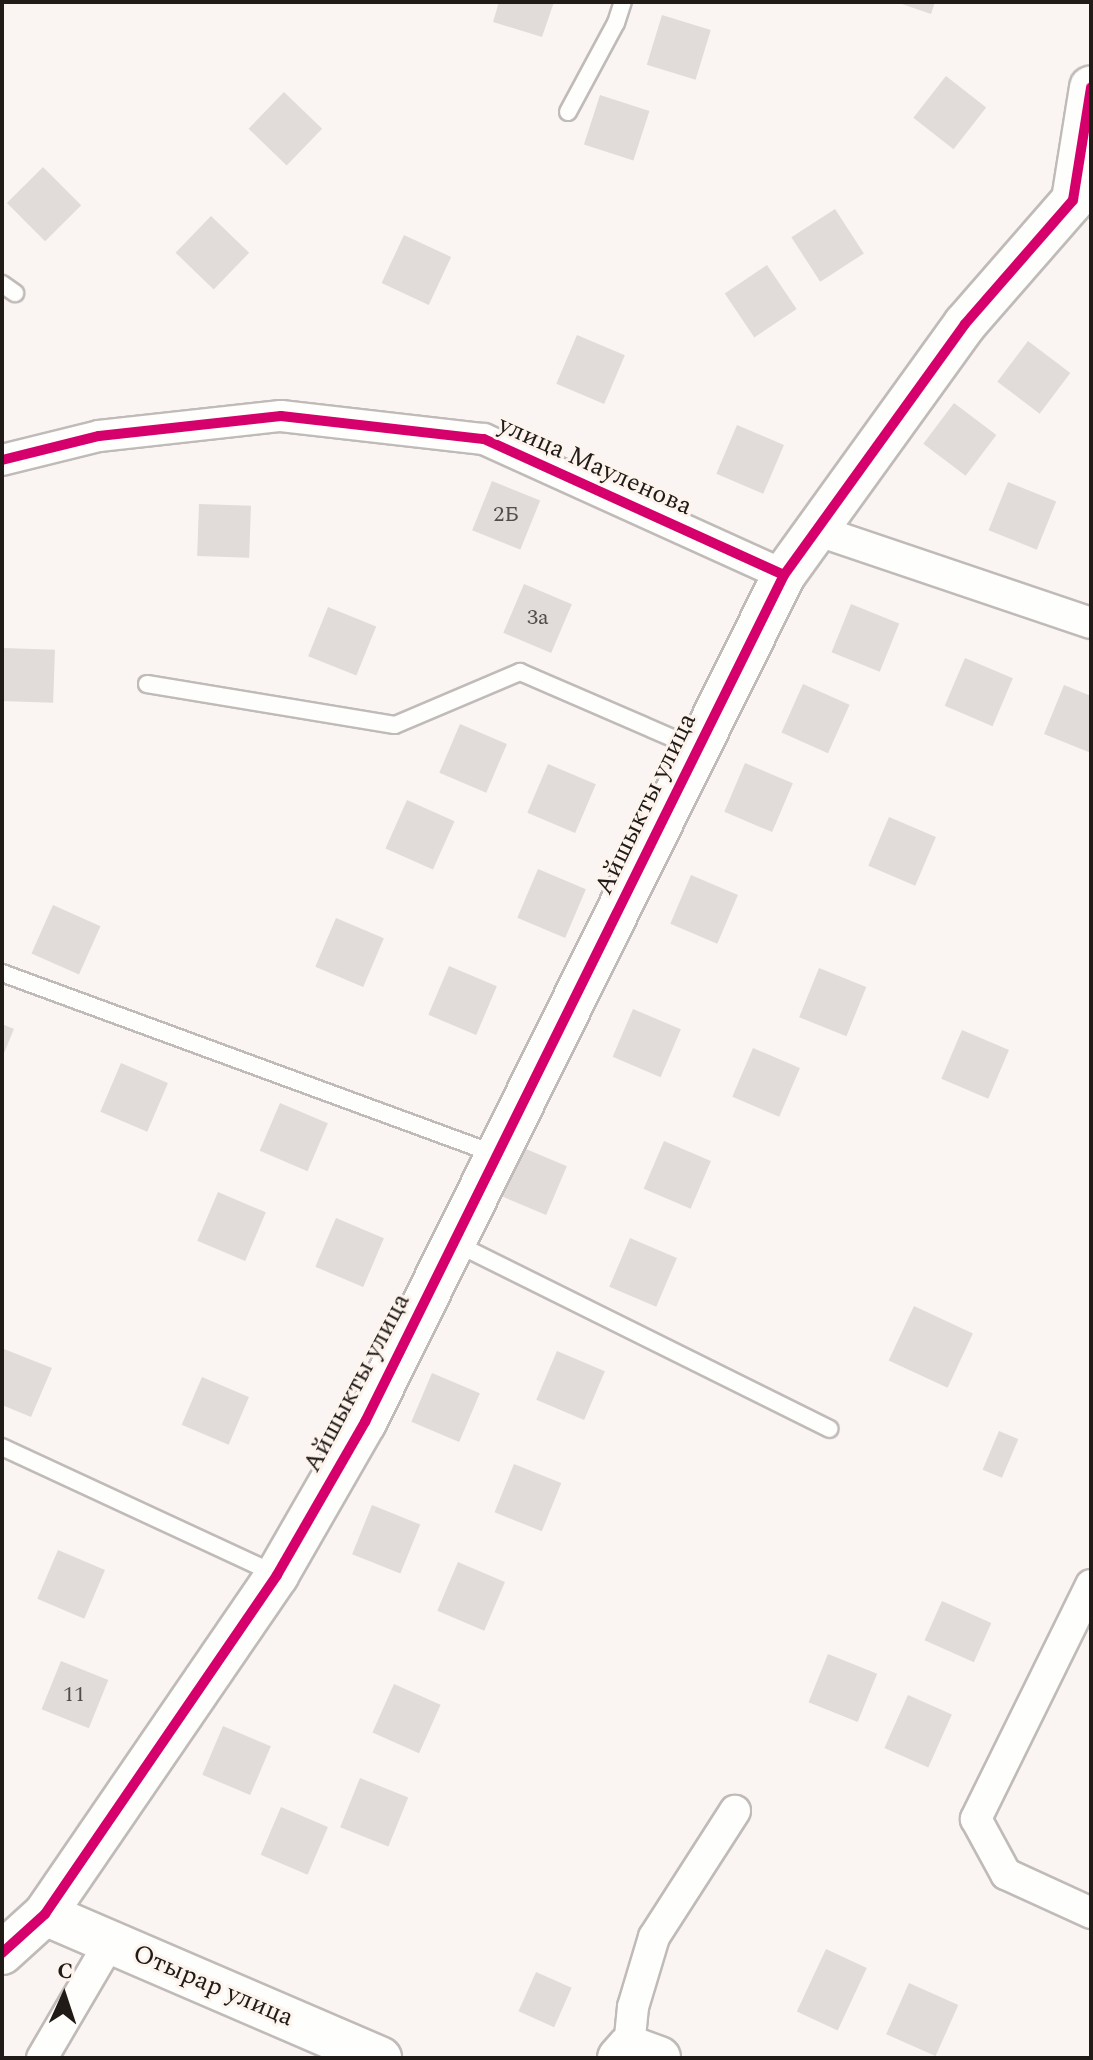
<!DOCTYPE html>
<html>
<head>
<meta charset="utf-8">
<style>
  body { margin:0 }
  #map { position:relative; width:1093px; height:2060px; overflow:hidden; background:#faf5f2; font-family:Spectral,serif }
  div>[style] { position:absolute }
  .building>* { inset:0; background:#e1dcd9; transform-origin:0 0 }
  .roads { filter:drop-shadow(2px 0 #c0bbb8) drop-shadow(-2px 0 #c0bbb8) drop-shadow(0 2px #c0bbb8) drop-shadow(0 -2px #c0bbb8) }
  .lane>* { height:16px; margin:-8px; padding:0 8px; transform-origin:8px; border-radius:8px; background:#fefefd }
  .street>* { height:30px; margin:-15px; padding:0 15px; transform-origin:15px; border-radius:15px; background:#fefefd }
  .secondary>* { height:42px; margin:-21px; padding:0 21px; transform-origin:21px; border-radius:21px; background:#fefefd }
  .cycleway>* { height:10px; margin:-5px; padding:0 5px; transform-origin:5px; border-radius:5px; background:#d6006c }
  span { translate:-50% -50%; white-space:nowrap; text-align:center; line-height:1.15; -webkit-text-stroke:6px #fef4ee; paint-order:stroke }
  .number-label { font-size:22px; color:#514c48 }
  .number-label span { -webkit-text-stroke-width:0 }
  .street-label { font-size:26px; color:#201b17 }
  .frame { position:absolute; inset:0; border:4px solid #201b17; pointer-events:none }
  .north { position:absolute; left:24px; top:1956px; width:80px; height:80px; -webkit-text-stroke:6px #fef4ee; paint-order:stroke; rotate:3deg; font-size:22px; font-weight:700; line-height:32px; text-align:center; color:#201b17 }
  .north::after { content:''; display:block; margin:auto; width:28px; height:36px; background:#201b17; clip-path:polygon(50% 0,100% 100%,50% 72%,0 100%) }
</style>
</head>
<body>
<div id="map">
  <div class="building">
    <i style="clip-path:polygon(499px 2px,554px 2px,542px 37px,493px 22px)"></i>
    <i style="clip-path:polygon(896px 2px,935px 2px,931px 14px)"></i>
    <i style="left:662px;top:15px;width:51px;height:52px;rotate:17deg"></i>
    <i style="left:946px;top:76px;width:51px;height:53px;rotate:38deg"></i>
    <i style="left:284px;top:92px;width:53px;height:51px;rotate:44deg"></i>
    <i style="left:600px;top:95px;width:52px;height:52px;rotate:18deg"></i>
    <i style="left:43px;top:167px;width:54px;height:51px;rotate:45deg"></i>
    <i style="left:835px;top:209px;width:53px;height:52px;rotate:57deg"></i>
    <i style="left:211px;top:216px;width:53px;height:51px;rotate:44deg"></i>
    <i style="left:404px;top:235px;width:52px;height:53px;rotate:25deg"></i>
    <i style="left:767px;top:265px;width:53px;height:51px;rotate:56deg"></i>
    <i style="left:577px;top:335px;width:52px;height:53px;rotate:23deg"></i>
    <i style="left:1028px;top:341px;width:53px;height:51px;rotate:37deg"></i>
    <i style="left:954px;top:403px;width:53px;height:51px;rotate:37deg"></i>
    <i style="left:737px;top:425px;width:51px;height:53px;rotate:23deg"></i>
    <i style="left:492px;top:481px;width:52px;height:53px;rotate:22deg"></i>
    <i style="left:1008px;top:482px;width:52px;height:52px;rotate:22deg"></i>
    <i style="left:199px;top:504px;width:52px;height:52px;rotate:2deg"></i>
    <i style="left:524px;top:584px;width:52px;height:53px;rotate:23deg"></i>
    <i style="left:851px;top:604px;width:52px;height:52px;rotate:22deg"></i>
    <i style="left:328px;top:607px;width:52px;height:53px;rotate:22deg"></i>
    <i style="left:3px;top:648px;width:52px;height:53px;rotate:2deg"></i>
    <i style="left:965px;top:658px;width:52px;height:52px;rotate:23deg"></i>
    <i style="left:803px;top:684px;width:51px;height:53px;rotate:24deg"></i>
    <i style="clip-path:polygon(1064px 685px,1091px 696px,1091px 753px,1044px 734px)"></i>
    <i style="left:460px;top:724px;width:51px;height:53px;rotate:23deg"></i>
    <i style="left:745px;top:763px;width:52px;height:53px;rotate:23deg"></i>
    <i style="left:548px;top:764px;width:52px;height:53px;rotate:23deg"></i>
    <i style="left:407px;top:800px;width:52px;height:53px;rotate:24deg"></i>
    <i style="left:889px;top:817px;width:51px;height:53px;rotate:23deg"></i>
    <i style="left:538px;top:869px;width:52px;height:53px;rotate:23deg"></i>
    <i style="left:691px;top:875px;width:51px;height:53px;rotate:23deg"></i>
    <i style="left:53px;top:905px;width:52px;height:53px;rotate:24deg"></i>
    <i style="left:336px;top:918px;width:52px;height:53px;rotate:23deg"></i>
    <i style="left:449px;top:966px;width:52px;height:53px;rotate:23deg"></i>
    <i style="left:819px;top:968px;width:51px;height:53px;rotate:22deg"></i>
    <i style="left:633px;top:1009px;width:52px;height:52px;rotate:23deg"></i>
    <i style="clip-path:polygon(2px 1024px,14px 1029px,2px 1058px)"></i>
    <i style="left:962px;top:1030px;width:51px;height:53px;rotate:23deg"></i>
    <i style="left:753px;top:1048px;width:51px;height:53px;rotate:23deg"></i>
    <i style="left:121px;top:1063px;width:51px;height:53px;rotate:23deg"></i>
    <i style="left:280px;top:1103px;width:52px;height:52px;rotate:23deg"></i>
    <i style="left:664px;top:1141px;width:51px;height:52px;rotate:23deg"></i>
    <i style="left:519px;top:1146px;width:52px;height:53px;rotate:23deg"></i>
    <i style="left:218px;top:1192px;width:52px;height:53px;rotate:23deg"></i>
    <i style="left:336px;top:1218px;width:52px;height:53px;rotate:23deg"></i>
    <i style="left:630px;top:1238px;width:51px;height:53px;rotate:23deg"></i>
    <i style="left:914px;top:1306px;width:65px;height:60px;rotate:25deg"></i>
    <i style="clip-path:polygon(4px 1349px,52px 1368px,31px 1417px,2px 1405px)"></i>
    <i style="left:557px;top:1351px;width:52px;height:53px;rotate:23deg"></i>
    <i style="left:432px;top:1373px;width:52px;height:53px;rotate:23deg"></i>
    <i style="left:202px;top:1377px;width:51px;height:52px;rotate:23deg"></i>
    <i style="left:999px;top:1431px;width:21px;height:42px;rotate:23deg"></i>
    <i style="left:514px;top:1464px;width:51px;height:52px;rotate:22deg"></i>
    <i style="left:372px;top:1505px;width:52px;height:53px;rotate:22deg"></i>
    <i style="left:58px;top:1550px;width:51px;height:53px;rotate:23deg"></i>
    <i style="left:458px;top:1562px;width:51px;height:53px;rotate:23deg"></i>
    <i style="left:942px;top:1601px;width:54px;height:43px;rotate:24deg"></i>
    <i style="left:828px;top:1654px;width:53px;height:52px;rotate:22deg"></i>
    <i style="left:61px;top:1661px;width:51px;height:52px;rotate:22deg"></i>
    <i style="left:394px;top:1684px;width:51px;height:53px;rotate:24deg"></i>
    <i style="left:908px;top:1695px;width:48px;height:58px;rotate:24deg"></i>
    <i style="left:223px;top:1726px;width:52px;height:53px;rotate:23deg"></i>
    <i style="left:360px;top:1778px;width:52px;height:53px;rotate:22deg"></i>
    <i style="left:281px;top:1807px;width:51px;height:52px;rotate:23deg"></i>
    <i style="left:826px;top:1949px;width:45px;height:69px;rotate:25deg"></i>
    <i style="left:536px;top:1972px;width:39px;height:43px;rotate:24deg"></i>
    <i style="left:909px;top:1983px;width:54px;height:56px;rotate:24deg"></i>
  </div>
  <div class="roads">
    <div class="lane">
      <i style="left:568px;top:112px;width:101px;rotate:-61.7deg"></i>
      <i style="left:616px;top:23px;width:22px;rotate:-72deg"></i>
      <i style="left:2px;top:284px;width:16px;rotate:35deg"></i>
      <i style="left:147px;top:684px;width:251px;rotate:9.4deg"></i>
      <i style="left:395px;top:725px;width:136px;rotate:-23deg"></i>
      <i style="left:520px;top:672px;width:192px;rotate:23.4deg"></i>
      <i style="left:2px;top:973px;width:525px;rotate:20.16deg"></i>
      <i style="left:455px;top:1243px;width:418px;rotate:26.4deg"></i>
      <i style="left:2px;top:1447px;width:301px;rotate:24.9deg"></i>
    </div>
    <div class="street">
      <i style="left:2px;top:460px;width:100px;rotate:-13.9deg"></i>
      <i style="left:99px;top:436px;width:183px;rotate:-6.3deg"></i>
      <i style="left:281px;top:416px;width:204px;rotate:6.5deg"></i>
      <i style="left:484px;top:439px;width:329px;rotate:24.4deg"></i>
      <i style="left:816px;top:530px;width:290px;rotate:18.7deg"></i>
      <i style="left:1091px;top:1585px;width:261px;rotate:116.2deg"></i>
      <i style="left:976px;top:1819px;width:63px;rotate:61.4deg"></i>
      <i style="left:1006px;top:1874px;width:94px;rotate:24.6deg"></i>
      <i style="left:629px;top:2047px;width:40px;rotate:-84.3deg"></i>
      <i style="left:633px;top:2007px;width:73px;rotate:-73.3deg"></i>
      <i style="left:654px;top:1937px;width:150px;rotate:-57.3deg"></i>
      <i style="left:42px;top:2058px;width:134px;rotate:-59.6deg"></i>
    </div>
    <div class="secondary">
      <i style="left:45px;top:1914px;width:365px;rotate:23.3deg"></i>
      <i style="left:2px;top:1953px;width:58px;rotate:-42.2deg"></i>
      <i style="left:45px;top:1914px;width:411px;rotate:-55.6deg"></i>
      <i style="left:277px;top:1575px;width:177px;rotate:-60.1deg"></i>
      <i style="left:365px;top:1422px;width:945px;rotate:-63.68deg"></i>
      <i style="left:784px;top:575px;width:309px;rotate:-54.2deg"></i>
      <i style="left:965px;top:324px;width:164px;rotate:-48.9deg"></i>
      <i style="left:1073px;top:200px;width:114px;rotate:-80.9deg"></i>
      <i style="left:619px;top:2058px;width:15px;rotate:-48deg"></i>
      <i style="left:629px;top:2047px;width:32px;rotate:20deg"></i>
    </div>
  </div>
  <div class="cycleway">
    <i style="left:2px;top:460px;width:100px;rotate:-13.9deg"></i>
    <i style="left:99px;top:436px;width:183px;rotate:-6.3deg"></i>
    <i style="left:281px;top:416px;width:204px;rotate:6.5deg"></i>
    <i style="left:484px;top:439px;width:329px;rotate:24.4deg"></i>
    <i style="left:2px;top:1953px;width:58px;rotate:-42.2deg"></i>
    <i style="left:45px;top:1914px;width:411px;rotate:-55.6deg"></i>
    <i style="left:277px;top:1575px;width:177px;rotate:-60.1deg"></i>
    <i style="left:365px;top:1422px;width:945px;rotate:-63.68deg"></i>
    <i style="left:784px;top:575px;width:309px;rotate:-54.2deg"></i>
    <i style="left:965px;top:324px;width:164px;rotate:-48.9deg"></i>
    <i style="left:1073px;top:200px;width:114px;rotate:-80.9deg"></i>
  </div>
  <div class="number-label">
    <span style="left:506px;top:515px">2Б</span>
    <span style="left:538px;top:618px">3а</span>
    <span style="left:74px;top:1695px">11</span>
  </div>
  <div class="street-label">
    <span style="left:595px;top:466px;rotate:24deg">улица Мауленова</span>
    <span style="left:646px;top:804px;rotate:-64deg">Айшыкты улица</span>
    <span style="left:357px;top:1383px;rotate:-62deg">Айшыкты улица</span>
    <span style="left:213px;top:1986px;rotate:23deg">Отырар улица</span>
  </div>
  <div class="frame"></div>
  <div class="north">С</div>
</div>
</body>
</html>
